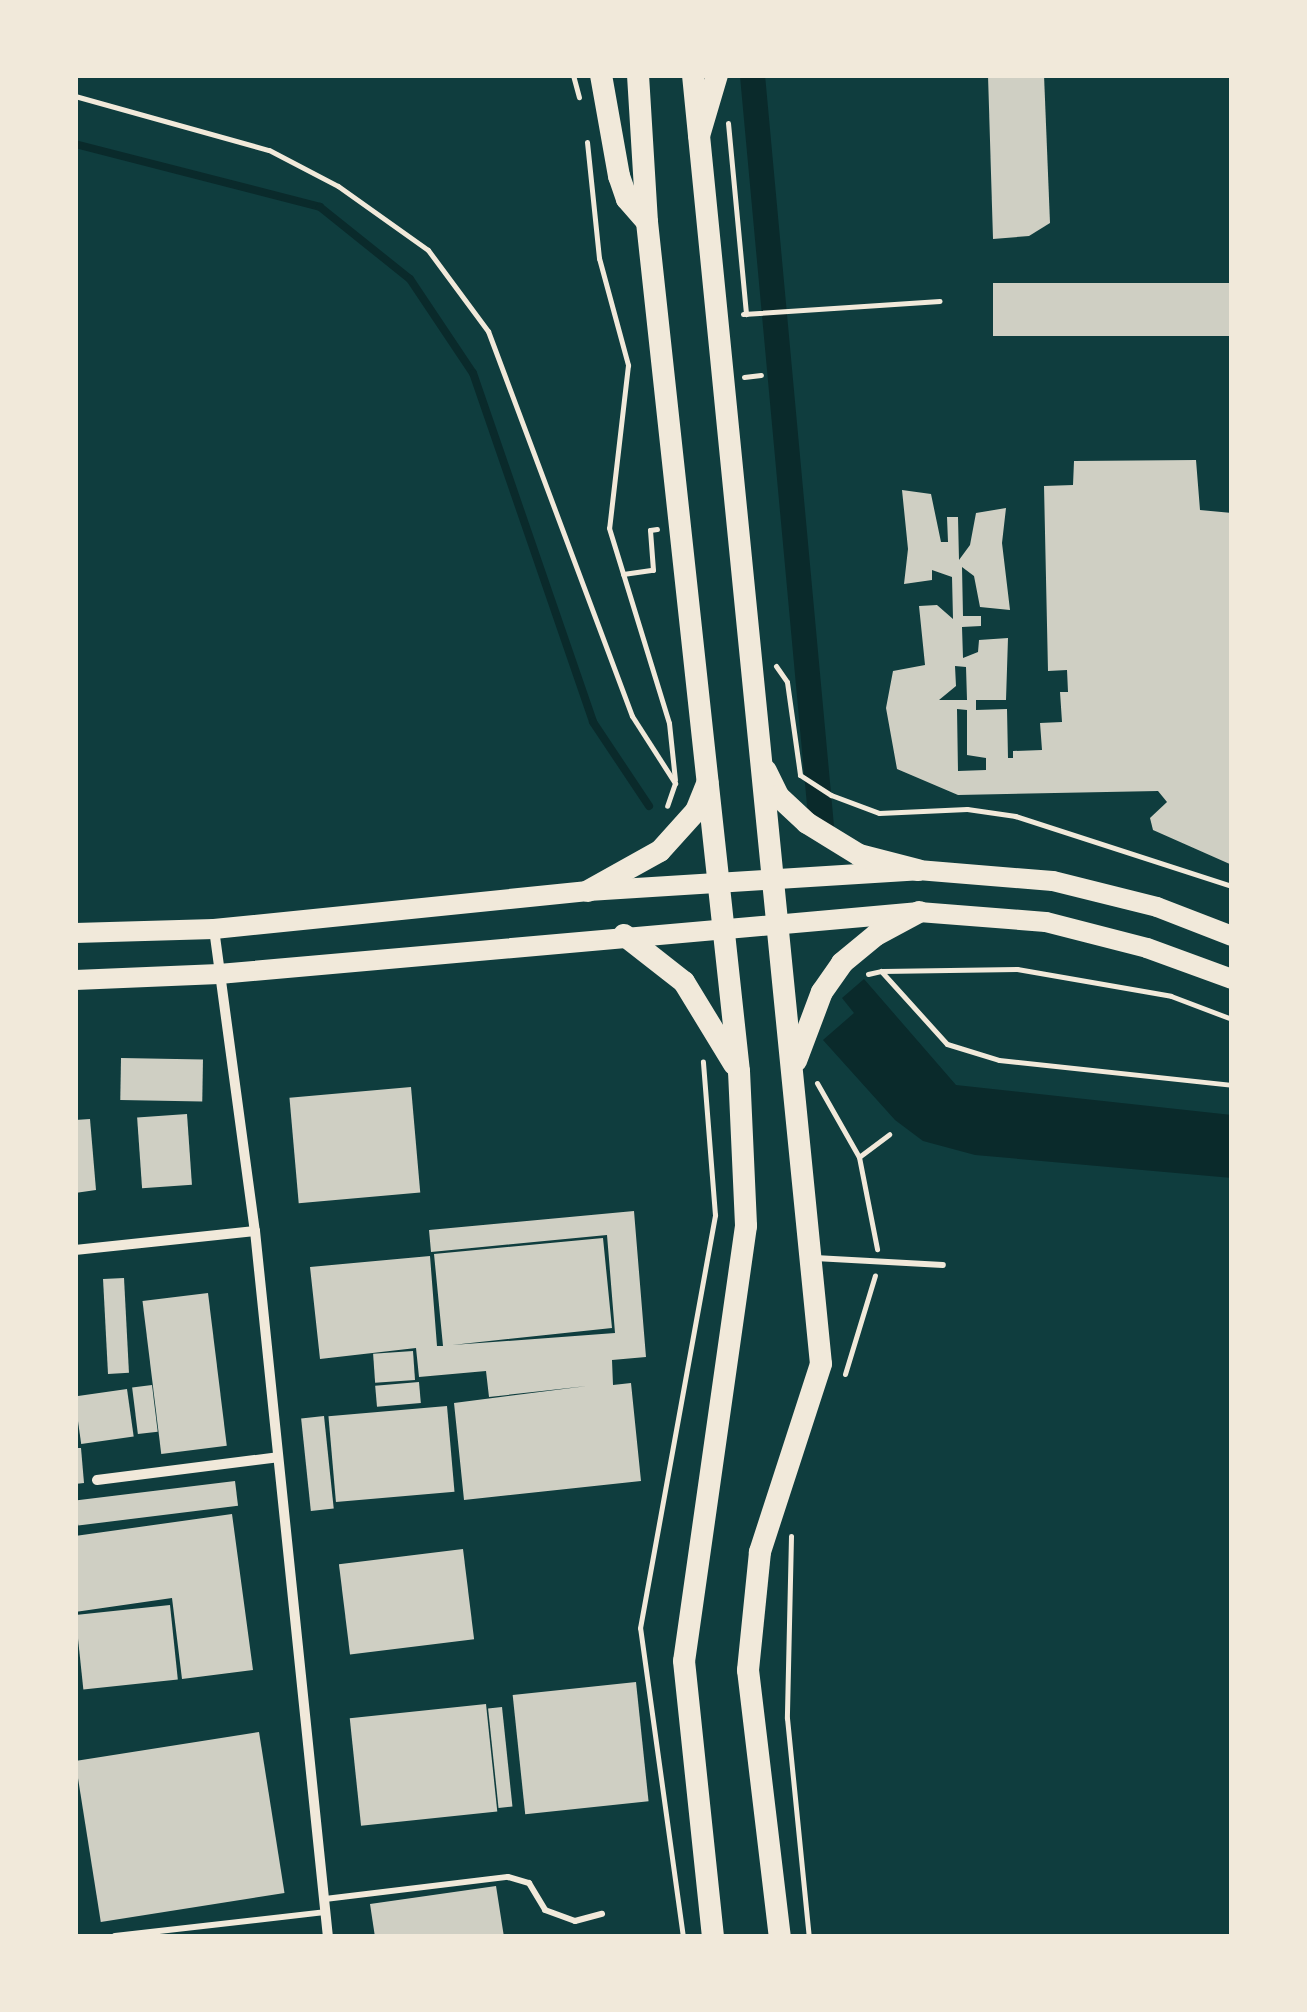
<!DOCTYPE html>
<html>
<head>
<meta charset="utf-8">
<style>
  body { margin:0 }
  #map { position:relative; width:1307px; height:2012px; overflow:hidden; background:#0f3d3e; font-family:"Roboto Serif",serif }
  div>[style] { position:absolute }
  .water>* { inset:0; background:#0a2a2b }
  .stream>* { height:8px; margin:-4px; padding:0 4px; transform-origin:4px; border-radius:4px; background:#0a2a2b }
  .canal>* { height:25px; margin:-12.5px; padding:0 12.5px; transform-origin:12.5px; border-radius:12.5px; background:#0a2a2b }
  .building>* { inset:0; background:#cfcfc3; transform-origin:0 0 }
  .path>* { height:5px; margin:-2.5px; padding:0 2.5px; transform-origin:2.5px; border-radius:2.5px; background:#f1e9da }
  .service>* { height:6px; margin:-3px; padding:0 3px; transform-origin:3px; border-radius:3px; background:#f1e9da }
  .minor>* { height:10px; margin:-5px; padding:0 5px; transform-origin:5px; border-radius:5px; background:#f1e9da }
  .secondary>* { height:20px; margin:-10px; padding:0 10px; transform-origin:10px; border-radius:10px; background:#f1e9da }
  .primary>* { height:22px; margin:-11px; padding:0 11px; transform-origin:11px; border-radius:11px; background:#f1e9da }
  .trunk>* { height:22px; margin:-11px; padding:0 11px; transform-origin:11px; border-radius:11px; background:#f1e9da }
  span { translate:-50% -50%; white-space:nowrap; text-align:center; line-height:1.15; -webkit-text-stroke:8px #f1e9da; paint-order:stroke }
  .frame { position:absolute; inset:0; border:78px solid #f1e9da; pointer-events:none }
</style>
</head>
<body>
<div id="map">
  <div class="water">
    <i style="clip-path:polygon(864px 979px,956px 1085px,1232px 1115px,1232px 1178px,975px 1155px,923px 1141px,895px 1120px,823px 1040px,854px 1013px,842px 998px)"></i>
  </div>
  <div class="stream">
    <i style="left:75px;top:144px;width:253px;rotate:14.4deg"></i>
    <i style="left:320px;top:207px;width:115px;rotate:38.7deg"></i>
    <i style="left:410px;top:279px;width:113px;rotate:56.2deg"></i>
    <i style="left:473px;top:373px;width:369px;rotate:71deg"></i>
    <i style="left:593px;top:722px;width:101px;rotate:56.3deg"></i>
  </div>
  <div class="canal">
    <i style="left:752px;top:75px;width:754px;rotate:84.75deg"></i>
  </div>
  <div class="building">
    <i style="clip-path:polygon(988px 75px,1044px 75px,1050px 223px,1029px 236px,993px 239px)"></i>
    <i style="left:1232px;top:283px;width:53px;height:239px;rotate:90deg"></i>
    <i style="clip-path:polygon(evenodd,1196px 460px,1200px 510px,1232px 513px,1232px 865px,1153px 830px,1150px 818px,1167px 802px,1158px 791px,958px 795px,897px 769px,886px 708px,893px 671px,925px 665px,919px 606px,937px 605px,953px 619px,952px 577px,932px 570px,932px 580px,904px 584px,908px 549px,902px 490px,931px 494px,941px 542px,948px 542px,947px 517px,958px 517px,959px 560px,970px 545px,976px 513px,1006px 508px,1002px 543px,1010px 610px,980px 607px,974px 576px,962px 567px,963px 616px,981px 616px,981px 626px,962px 627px,963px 658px,978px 652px,979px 640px,1008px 638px,1006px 700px,976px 700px,976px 710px,1007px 709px,1008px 758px,1013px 758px,1013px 751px,1042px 750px,1040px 723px,1062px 722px,1060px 692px,1068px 692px,1067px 670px,1048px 671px,1044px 486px,1073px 485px,1074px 461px,1196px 460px,955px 666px,966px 667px,967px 700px,939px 700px,956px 686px,955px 666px,1196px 460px,957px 709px,967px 710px,967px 755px,986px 758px,986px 770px,958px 771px,957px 709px)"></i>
    <i style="left:121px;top:1058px;width:82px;height:42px;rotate:1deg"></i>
    <i style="left:411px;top:1087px;width:106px;height:122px;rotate:85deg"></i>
    <i style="left:187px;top:1114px;width:71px;height:50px;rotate:86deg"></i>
    <i style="clip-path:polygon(90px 1119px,96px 1190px,75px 1193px,75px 1120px)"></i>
    <i style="clip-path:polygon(634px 1211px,646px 1357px,612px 1360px,613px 1385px,631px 1383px,641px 1481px,464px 1500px,454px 1403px,587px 1386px,489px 1397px,486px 1371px,419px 1377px,416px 1348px,320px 1359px,310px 1267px,430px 1256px,437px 1346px,443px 1346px,434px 1254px,603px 1238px,612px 1328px,452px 1345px,615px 1333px,607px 1235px,431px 1252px,429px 1230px)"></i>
    <i style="left:124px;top:1278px;width:95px;height:21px;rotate:87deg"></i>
    <i style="left:208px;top:1293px;width:154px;height:66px;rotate:83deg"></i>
    <i style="left:413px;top:1351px;width:29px;height:40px;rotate:86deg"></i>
    <i style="left:419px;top:1382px;width:21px;height:44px;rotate:85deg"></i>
    <i style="left:152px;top:1385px;width:47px;height:20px;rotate:83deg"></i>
    <i style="left:127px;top:1389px;width:48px;height:53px;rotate:82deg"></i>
    <i style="left:447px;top:1406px;width:86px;height:119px;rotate:85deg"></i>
    <i style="left:324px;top:1416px;width:93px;height:23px;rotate:84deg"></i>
    <i style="clip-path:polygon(75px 1448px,81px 1448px,84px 1483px,75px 1484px)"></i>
    <i style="left:235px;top:1481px;width:25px;height:161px;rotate:83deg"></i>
    <i style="clip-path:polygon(232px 1514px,253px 1670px,182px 1679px,172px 1598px,75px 1612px,75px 1536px)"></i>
    <i style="left:463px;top:1549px;width:91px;height:125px;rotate:83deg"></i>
    <i style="left:170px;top:1605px;width:75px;height:95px;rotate:84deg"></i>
    <i style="left:636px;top:1682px;width:120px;height:124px;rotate:84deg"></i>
    <i style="left:486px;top:1704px;width:108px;height:137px;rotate:84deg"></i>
    <i style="left:502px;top:1707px;width:100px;height:14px;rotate:84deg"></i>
    <i style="left:259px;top:1732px;width:163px;height:186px;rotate:81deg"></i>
    <i style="clip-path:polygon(496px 1886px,504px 1937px,375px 1937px,370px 1904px)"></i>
  </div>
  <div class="path">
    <i style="left:573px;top:75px;width:23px;rotate:75deg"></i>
    <i style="left:75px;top:96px;width:201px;rotate:15.6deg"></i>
    <i style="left:269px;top:150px;width:78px;rotate:27.6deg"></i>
    <i style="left:338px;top:186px;width:110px;rotate:35.4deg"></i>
    <i style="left:428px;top:250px;width:101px;rotate:53.5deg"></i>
    <i style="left:488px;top:331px;width:411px;rotate:69.5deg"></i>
    <i style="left:632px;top:716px;width:80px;rotate:57.3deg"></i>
    <i style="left:675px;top:783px;width:24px;rotate:109deg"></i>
    <i style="left:728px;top:123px;width:192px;rotate:84.6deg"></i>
    <i style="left:587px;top:142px;width:117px;rotate:84.1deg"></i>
    <i style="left:599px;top:258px;width:111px;rotate:74.8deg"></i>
    <i style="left:628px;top:365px;width:164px;rotate:96.6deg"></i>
    <i style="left:609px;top:528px;width:204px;rotate:72.9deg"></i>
    <i style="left:669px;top:723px;width:57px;rotate:84deg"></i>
    <i style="left:743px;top:314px;width:197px;rotate:-3.8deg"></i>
    <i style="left:744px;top:377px;width:17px;rotate:-7deg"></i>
    <i style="left:623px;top:574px;width:30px;rotate:-8deg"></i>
    <i style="left:653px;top:570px;width:40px;rotate:-94.3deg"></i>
    <i style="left:650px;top:530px;width:7px;rotate:-8deg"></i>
    <i style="left:776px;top:666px;width:19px;rotate:55deg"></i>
    <i style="left:787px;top:682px;width:94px;rotate:82deg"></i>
    <i style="left:800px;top:775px;width:37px;rotate:33deg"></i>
    <i style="left:831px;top:795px;width:51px;rotate:20.6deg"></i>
    <i style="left:879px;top:813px;width:88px;rotate:-2.6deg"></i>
    <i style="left:967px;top:809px;width:49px;rotate:8.3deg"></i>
    <i style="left:1015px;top:816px;width:228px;rotate:17.9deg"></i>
    <i style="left:882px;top:971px;width:135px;rotate:-0.8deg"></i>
    <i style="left:1017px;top:969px;width:156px;rotate:9.9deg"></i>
    <i style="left:1171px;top:996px;width:65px;rotate:20.7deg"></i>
    <i style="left:868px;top:974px;width:13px;rotate:-13deg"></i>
    <i style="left:881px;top:971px;width:98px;rotate:47.9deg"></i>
    <i style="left:947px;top:1044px;width:54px;rotate:17.1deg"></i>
    <i style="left:999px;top:1060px;width:234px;rotate:6.1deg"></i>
    <i style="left:817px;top:1083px;width:85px;rotate:60.4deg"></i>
    <i style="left:859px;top:1157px;width:94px;rotate:78.9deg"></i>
    <i style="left:859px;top:1157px;width:38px;rotate:-37deg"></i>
    <i style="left:845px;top:1374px;width:103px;rotate:-73.1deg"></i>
    <i style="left:791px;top:1536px;width:182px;rotate:91.3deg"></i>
    <i style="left:787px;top:1718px;width:220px;rotate:84.3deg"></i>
    <i style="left:683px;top:1937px;width:312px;rotate:-97.9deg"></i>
    <i style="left:640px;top:1628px;width:420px;rotate:-79.7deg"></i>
    <i style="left:715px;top:1215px;width:154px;rotate:-94.5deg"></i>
  </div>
  <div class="service">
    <i style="left:815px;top:1258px;width:128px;rotate:3.1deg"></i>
    <i style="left:325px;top:1899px;width:184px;rotate:-6.9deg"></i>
    <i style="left:508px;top:1877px;width:22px;rotate:16deg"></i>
    <i style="left:529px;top:1883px;width:31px;rotate:59deg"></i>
    <i style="left:545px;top:1910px;width:32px;rotate:20deg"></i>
    <i style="left:575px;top:1921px;width:28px;rotate:-15deg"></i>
    <i style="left:115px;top:1936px;width:211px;rotate:-6.5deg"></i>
  </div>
  <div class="minor">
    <i style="left:214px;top:929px;width:305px;rotate:82.3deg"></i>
    <i style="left:255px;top:1231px;width:710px;rotate:84.1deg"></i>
    <i style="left:75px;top:1250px;width:181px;rotate:-6deg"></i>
    <i style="left:97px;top:1480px;width:182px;rotate:-7.2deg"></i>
  </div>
  <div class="secondary">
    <i style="left:75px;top:933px;width:139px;rotate:-1.6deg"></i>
    <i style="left:214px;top:929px;width:376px;rotate:-5.8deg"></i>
    <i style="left:588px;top:891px;width:331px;rotate:-3.6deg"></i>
    <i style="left:918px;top:870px;width:135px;rotate:4.7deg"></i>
    <i style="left:1053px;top:881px;width:107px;rotate:14deg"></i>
    <i style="left:1157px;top:907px;width:80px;rotate:21.1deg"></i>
    <i style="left:75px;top:980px;width:144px;rotate:-2.4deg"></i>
    <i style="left:219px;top:974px;width:703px;rotate:-5.06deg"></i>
    <i style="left:919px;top:912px;width:127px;rotate:4.5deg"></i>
    <i style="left:1046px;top:922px;width:104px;rotate:14.4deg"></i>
    <i style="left:1147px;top:948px;width:90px;rotate:20deg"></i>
  </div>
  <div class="primary">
    <i style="left:638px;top:75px;width:147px;rotate:86.5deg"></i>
    <i style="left:647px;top:222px;width:854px;rotate:83.82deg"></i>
    <i style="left:739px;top:1071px;width:155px;rotate:87.4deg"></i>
    <i style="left:746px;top:1226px;width:439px;rotate:98.1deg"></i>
    <i style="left:684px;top:1661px;width:278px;rotate:84deg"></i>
    <i style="left:693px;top:75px;width:1295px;rotate:84.33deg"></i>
    <i style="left:821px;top:1364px;width:198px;rotate:108deg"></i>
    <i style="left:760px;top:1552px;width:119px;rotate:95.8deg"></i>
    <i style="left:748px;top:1670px;width:269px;rotate:83.2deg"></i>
    <i style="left:766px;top:771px;width:28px;rotate:64deg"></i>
    <i style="left:778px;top:796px;width:40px;rotate:43deg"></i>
    <i style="left:807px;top:823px;width:61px;rotate:31.6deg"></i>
    <i style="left:859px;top:855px;width:61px;rotate:14.3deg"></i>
    <i style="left:588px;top:891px;width:82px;rotate:-29.1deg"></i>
    <i style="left:660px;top:851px;width:54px;rotate:-48deg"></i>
    <i style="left:696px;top:811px;width:31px;rotate:-68deg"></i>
    <i style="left:624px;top:935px;width:76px;rotate:38.1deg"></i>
    <i style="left:684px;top:982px;width:96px;rotate:58.6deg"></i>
    <i style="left:796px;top:1061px;width:74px;rotate:-69.4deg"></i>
    <i style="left:822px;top:992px;width:35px;rotate:-55deg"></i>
    <i style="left:842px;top:963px;width:44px;rotate:-39.5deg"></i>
    <i style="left:876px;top:935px;width:49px;rotate:-28.1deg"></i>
  </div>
  <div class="trunk">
    <i style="left:601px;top:75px;width:103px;rotate:79.9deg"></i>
    <i style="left:619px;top:176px;width:24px;rotate:71deg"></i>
    <i style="left:627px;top:199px;width:30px;rotate:49deg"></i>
    <i style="left:699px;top:136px;width:64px;rotate:-73.6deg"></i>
  </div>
  <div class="frame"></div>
</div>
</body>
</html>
